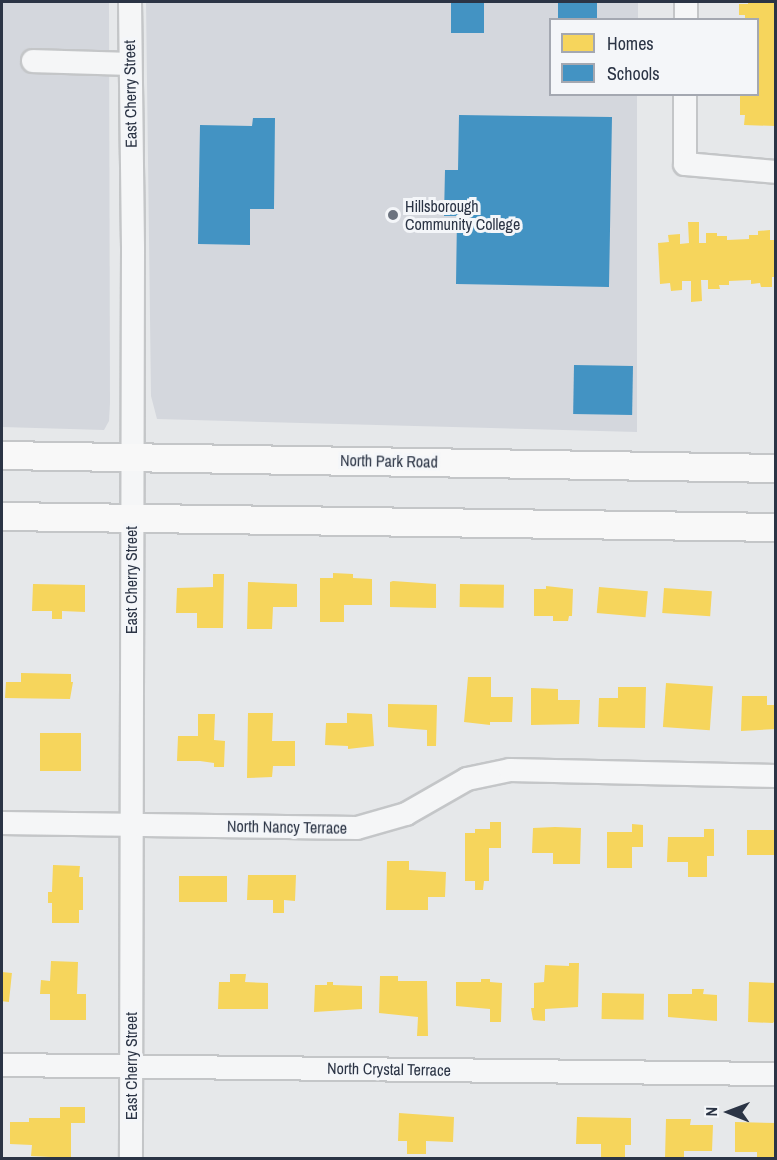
<!DOCTYPE html>
<html>
<head>
<meta charset="utf-8">
<style>
  body { margin:0 }
  #map { position:relative; width:777px; height:1160px; overflow:hidden; background:#e6e8ea; font-family:"Archivo Narrow",sans-serif }
  div>[style] { position:absolute }
  .built>* { inset:0; background:#d4d7dd }
  .homes>* { inset:0; background:#f6d55c; transform-origin:0 0 }
  .schools>* { inset:0; background:#4393c3; transform-origin:0 0 }
  .roads { filter:drop-shadow(2px 0 #c4c6c8) drop-shadow(-2px 0 #c4c6c8) drop-shadow(0 2px #c4c6c8) drop-shadow(0 -2px #c4c6c8) }
  .minor>* { height:22px; margin:-11px; padding:0 11px; transform-origin:11px; border-radius:11px; background:#f5f6f7 }
  .major>* { height:27px; margin:-13.5px; padding:0 13.5px; transform-origin:13.5px; border-radius:13.5px; background:#f8f8f8 }
  .dots>* { width:16px; height:16px; translate:-50% -50%; box-sizing:border-box; border:3px solid #f4f6f9; border-radius:50% }
  span { translate:-50% -50%; white-space:nowrap; text-align:center; line-height:1.15; -webkit-text-stroke:6px #f4f6f9; paint-order:stroke }
  .street-label { font-size:16px; color:#2b3445 }
  .poi-label { font-size:16px; color:#2b3445 }
  .left { translate:0 -50%; text-align:left }
  .frame { position:absolute; inset:0; border:3px solid #2b3445; pointer-events:none }
  .legend { position:absolute; left:549px; top:18px; width:210px; height:78px; box-sizing:border-box; background:#f4f6f9; border:2px solid #a4a8b1; margin:0; padding:8px 10px; list-style:none; font-size:18px; color:#2b3445 }
  .legend li { display:flex; align-items:center; gap:12px; height:30px }
  .legend b { width:30px; border:2px solid #a4a8b1 }
  .north { position:absolute; left:699px; top:1082px; width:60px; height:60px; -webkit-text-stroke:4px #f4f6f9; paint-order:stroke; rotate:271deg; font-size:16px; font-weight:700; line-height:24px; text-align:center; color:#2b3445 }
  .north::after { content:''; display:block; margin:auto; width:21px; height:27px; background:#2b3445; clip-path:polygon(50% 0,100% 100%,50% 72%,0 100%) }
</style>
</head>
<body>
<div id="map">
  <div class="built">
    <i style="clip-path:polygon(2px 2px,109px 2px,110px 403px,109px 421px,104px 430px,2px 427px)"></i>
    <i style="clip-path:polygon(146px 2px,638px 2px,638px 19px,550px 20px,550px 94px,637px 95px,637px 432px,157px 419px,151px 396px)"></i>
  </div>
  <div class="homes">
    <i style="clip-path:polygon(748px 2px,776px 2px,776px 126px,744px 125px,745px 115px,740px 115px,740px 94px,758px 94px,758px 20px,745px 20px,745px 15px,739px 15px,739px 4px,748px 4px)"></i>
    <i style="clip-path:polygon(688px 222px,699px 222px,699px 243px,706px 243px,706px 233px,717px 233px,717px 236px,727px 236px,727px 240px,749px 239px,749px 235px,758px 235px,758px 231px,770px 230px,770px 240px,776px 240px,776px 277px,772px 277px,772px 287px,761px 287px,760px 283px,751px 284px,751px 280px,729px 281px,729px 285px,719px 285px,720px 289px,708px 289px,708px 280px,701px 280px,702px 301px,691px 302px,691px 281px,682px 281px,682px 290px,671px 291px,670px 283px,660px 284px,658px 243px,669px 242px,668px 235px,680px 234px,680px 244px,689px 243px)"></i>
    <i style="clip-path:polygon(333px 573px,353px 574px,353px 578px,372px 579px,372px 605px,344px 605px,344px 622px,320px 622px,320px 578px,333px 578px)"></i>
    <i style="clip-path:polygon(213px 574px,224px 574px,223px 628px,197px 628px,197px 613px,176px 613px,177px 588px,213px 587px)"></i>
    <i style="clip-path:polygon(393px 581px,436px 584px,436px 608px,390px 607px,390px 582px)"></i>
    <i style="clip-path:polygon(248px 582px,297px 584px,297px 607px,273px 607px,272px 629px,247px 629px)"></i>
    <i style="clip-path:polygon(33px 584px,85px 585px,85px 612px,62px 611px,62px 619px,52px 619px,52px 611px,32px 611px)"></i>
    <i style="left:460px;top:584px;width:44px;height:23px;rotate:1deg"></i>
    <i style="clip-path:polygon(546px 586px,573px 589px,572px 616px,569px 616px,568px 621px,553px 621px,553px 616px,534px 616px,534px 589px,546px 589px)"></i>
    <i style="left:599px;top:587px;width:49px;height:26px;rotate:5deg"></i>
    <i style="left:664px;top:588px;width:48px;height:25px;rotate:4deg"></i>
    <i style="clip-path:polygon(21px 673px,71px 674px,71px 682px,73px 682px,70px 699px,5px 698px,6px 682px,21px 682px)"></i>
    <i style="clip-path:polygon(468px 677px,491px 677px,491px 697px,513px 697px,512px 722px,490px 722px,490px 725px,464px 722px)"></i>
    <i style="left:666px;top:683px;width:47px;height:44px;rotate:4deg"></i>
    <i style="clip-path:polygon(618px 687px,646px 687px,645px 728px,598px 727px,599px 698px,618px 698px)"></i>
    <i style="clip-path:polygon(531px 688px,558px 689px,558px 700px,580px 700px,579px 724px,531px 725px)"></i>
    <i style="clip-path:polygon(742px 696px,767px 696px,767px 705px,776px 705px,776px 729px,741px 731px)"></i>
    <i style="clip-path:polygon(388px 704px,437px 705px,436px 746px,427px 746px,427px 730px,388px 727px)"></i>
    <i style="clip-path:polygon(248px 713px,273px 713px,272px 741px,295px 741px,295px 766px,273px 766px,272px 777px,247px 778px)"></i>
    <i style="clip-path:polygon(347px 713px,372px 714px,374px 746px,348px 749px,348px 746px,325px 745px,326px 723px,347px 723px)"></i>
    <i style="clip-path:polygon(198px 714px,215px 714px,214px 740px,225px 741px,224px 767px,214px 767px,214px 763px,200px 761px,177px 761px,178px 736px,198px 736px)"></i>
    <i style="left:40px;top:733px;width:41px;height:38px"></i>
    <i style="clip-path:polygon(490px 822px,501px 822px,501px 848px,489px 848px,489px 881px,484px 881px,483px 890px,475px 890px,475px 881px,465px 881px,465px 833px,475px 833px,475px 829px,490px 829px)"></i>
    <i style="clip-path:polygon(632px 824px,643px 825px,643px 847px,632px 847px,632px 868px,607px 868px,607px 832px,632px 832px)"></i>
    <i style="clip-path:polygon(555px 827px,581px 828px,580px 864px,553px 864px,553px 853px,532px 853px,533px 828px)"></i>
    <i style="clip-path:polygon(704px 829px,714px 829px,714px 856px,707px 856px,707px 877px,688px 877px,688px 862px,667px 862px,668px 837px,704px 837px)"></i>
    <i style="left:747px;top:830px;width:29px;height:25px"></i>
    <i style="clip-path:polygon(387px 861px,409px 861px,409px 870px,446px 872px,445px 897px,428px 897px,428px 910px,386px 910px)"></i>
    <i style="clip-path:polygon(53px 865px,80px 866px,79px 877px,83px 877px,83px 910px,79px 910px,79px 923px,52px 923px,52px 903px,48px 903px,48px 892px,52px 892px)"></i>
    <i style="clip-path:polygon(248px 875px,296px 875px,295px 901px,284px 900px,284px 913px,273px 913px,273px 900px,247px 900px)"></i>
    <i style="left:227px;top:876px;width:26px;height:48px;rotate:90deg"></i>
    <i style="clip-path:polygon(51px 961px,78px 962px,77px 994px,86px 994px,86px 1020px,50px 1020px,50px 994px,40px 994px,41px 980px,50px 981px)"></i>
    <i style="clip-path:polygon(569px 963px,579px 963px,578px 1007px,545px 1009px,545px 1021px,533px 1020px,531px 1008px,534px 1008px,534px 983px,544px 982px,545px 965px,569px 966px)"></i>
    <i style="left:2px;top:972px;width:10px;height:29px;rotate:6deg"></i>
    <i style="clip-path:polygon(230px 974px,246px 974px,245px 982px,268px 983px,268px 1009px,218px 1009px,219px 982px,230px 982px)"></i>
    <i style="clip-path:polygon(380px 976px,398px 976px,398px 981px,427px 981px,428px 1036px,417px 1036px,418px 1017px,379px 1013px)"></i>
    <i style="clip-path:polygon(481px 979px,490px 979px,490px 982px,502px 983px,501px 1022px,490px 1022px,490px 1009px,456px 1006px,456px 982px,481px 982px)"></i>
    <i style="clip-path:polygon(327px 982px,333px 982px,333px 985px,362px 986px,362px 1009px,314px 1012px,315px 985px,327px 985px)"></i>
    <i style="clip-path:polygon(749px 982px,776px 983px,776px 1019px,773px 1023px,748px 1022px)"></i>
    <i style="clip-path:polygon(692px 989px,704px 989px,703px 994px,717px 995px,717px 1021px,668px 1017px,668px 994px,692px 994px)"></i>
    <i style="left:602px;top:993px;width:42px;height:26px;rotate:1deg"></i>
    <i style="clip-path:polygon(60px 1107px,85px 1107px,85px 1123px,71px 1123px,71px 1158px,31px 1156px,32px 1145px,10px 1144px,10px 1122px,29px 1122px,29px 1118px,60px 1118px)"></i>
    <i style="clip-path:polygon(399px 1113px,454px 1117px,453px 1142px,426px 1141px,426px 1154px,407px 1154px,407px 1141px,398px 1141px)"></i>
    <i style="clip-path:polygon(577px 1117px,631px 1118px,631px 1145px,625px 1145px,625px 1158px,601px 1158px,601px 1144px,576px 1144px)"></i>
    <i style="clip-path:polygon(666px 1119px,691px 1119px,690px 1125px,713px 1125px,712px 1151px,684px 1151px,684px 1158px,665px 1158px)"></i>
    <i style="clip-path:polygon(735px 1122px,776px 1123px,776px 1158px,757px 1158px,757px 1152px,735px 1152px)"></i>
  </div>
  <div class="schools">
    <i style="left:451px;top:2px;width:33px;height:31px"></i>
    <i style="left:558px;top:2px;width:39px;height:18px"></i>
    <i style="clip-path:polygon(459px 115px,612px 117px,609px 287px,456px 284px,457px 216px,444px 216px,445px 170px,458px 170px)"></i>
    <i style="clip-path:polygon(253px 118px,275px 118px,274px 209px,250px 209px,250px 245px,198px 244px,200px 125px,252px 126px)"></i>
    <i style="left:574px;top:365px;width:59px;height:49px;rotate:1deg"></i>
  </div>
  <div class="roads">
    <div class="minor">
      <i style="left:130px;top:2px;width:247px;rotate:89.3deg"></i>
      <i style="left:133px;top:249px;width:909px;rotate:90.13deg"></i>
      <i style="left:686px;top:20px;width:18px;rotate:-90deg"></i>
      <i style="left:33px;top:61px;width:96px;rotate:1.8deg"></i>
      <i style="left:685px;top:94px;width:70px;rotate:90deg"></i>
      <i style="left:685px;top:164px;width:91px;rotate:5deg"></i>
      <i style="left:2px;top:823px;width:355px;rotate:0.8deg"></i>
      <i style="left:357px;top:828px;width:51px;rotate:-15.9deg"></i>
      <i style="left:406px;top:814px;width:70px;rotate:-29.8deg"></i>
      <i style="left:467px;top:779px;width:44px;rotate:-11.8deg"></i>
      <i style="left:510px;top:770px;width:266px;rotate:1.3deg"></i>
      <i style="left:2px;top:1065px;width:774px;rotate:0.67deg"></i>
    </div>
    <div class="major">
      <i style="left:2px;top:455px;width:774px;rotate:0.96deg"></i>
      <i style="left:2px;top:516px;width:774px;rotate:0.81deg"></i>
    </div>
  </div>
  <div class="dots">
    <i style="left:393px;top:215px;background:#6c737f"></i>
  </div>
  <div class="street-label">
    <span style="left:130px;top:94px;rotate:-91deg">East Cherry Street</span>
    <span style="left:389px;top:461px;rotate:1deg">North Park Road</span>
    <span style="left:131px;top:580px;rotate:-90deg">East Cherry Street</span>
    <span style="left:287px;top:827px;rotate:1deg">North Nancy Terrace</span>
    <span style="left:131px;top:1066px;rotate:-90deg">East Cherry Street</span>
    <span style="left:389px;top:1069px;rotate:1deg">North Crystal Terrace</span>
  </div>
  <div class="poi-label">
    <span class="left" style="left:405px;top:215px">Hillsborough<br>Community College</span>
  </div>
  <div class="frame"></div>
  <ul class="legend">
  <li><b style="height:16px;background:#f6d55c"></b>Homes</li>
  <li><b style="height:16px;background:#4393c3"></b>Schools</li>
  </ul>
  <div class="north">N</div>
</div>
</body>
</html>
